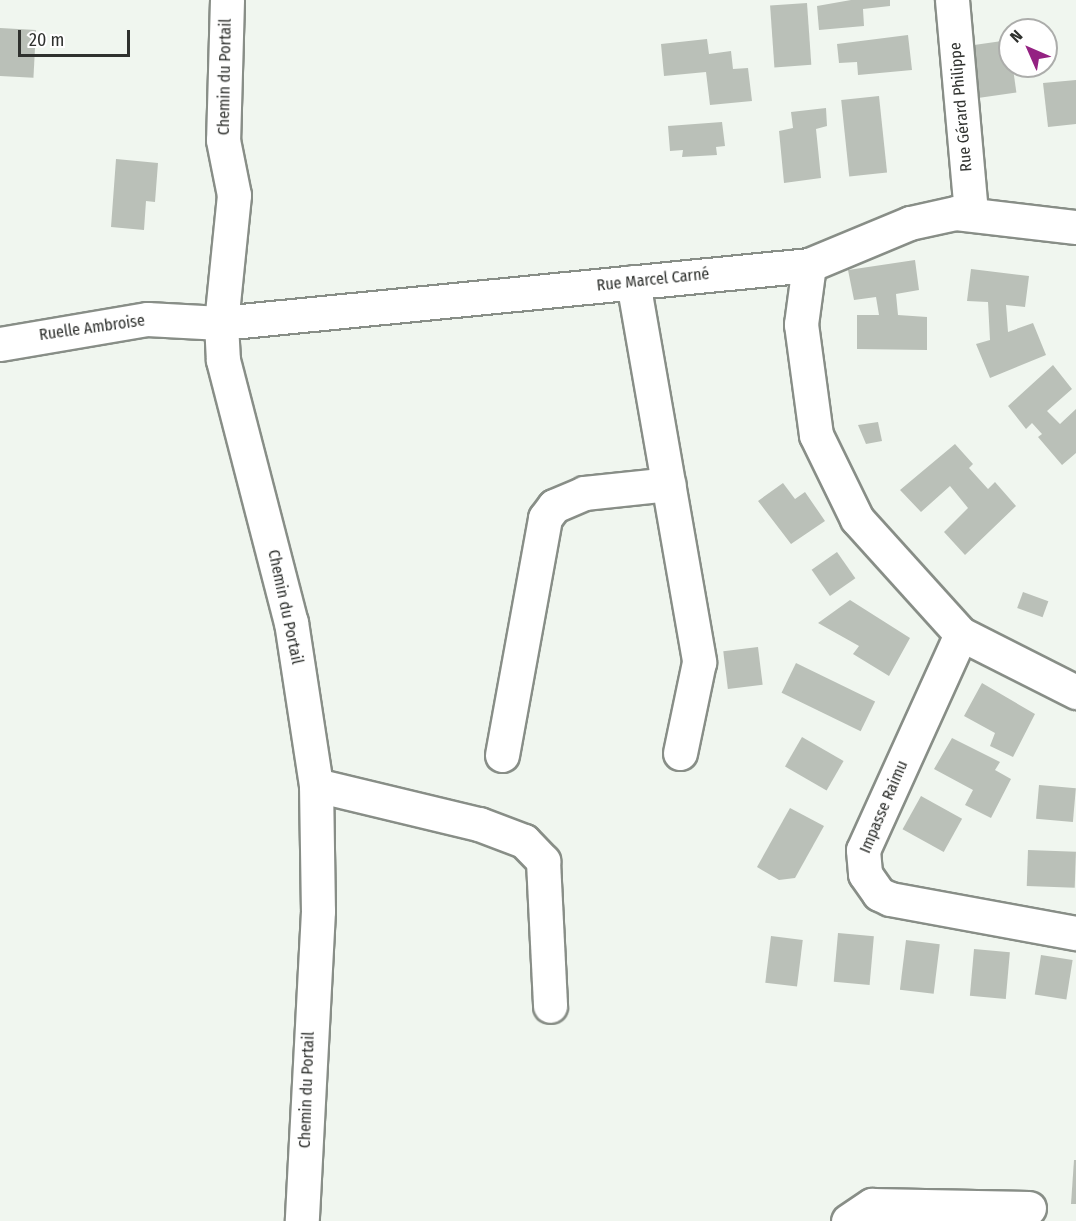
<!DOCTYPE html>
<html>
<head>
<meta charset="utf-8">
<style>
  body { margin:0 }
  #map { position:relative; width:1076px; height:1221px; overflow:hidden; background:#f0f6ef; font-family:"Fira Sans Condensed",sans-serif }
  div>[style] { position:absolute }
  .building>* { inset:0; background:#bac0b8; transform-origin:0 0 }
  .roads { filter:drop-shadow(2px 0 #888e87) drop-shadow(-2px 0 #888e87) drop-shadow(0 2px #888e87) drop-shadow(0 -2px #888e87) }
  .minor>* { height:33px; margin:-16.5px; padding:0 16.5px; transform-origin:16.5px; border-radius:16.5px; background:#fff }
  span { translate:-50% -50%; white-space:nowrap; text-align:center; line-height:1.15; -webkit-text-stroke:6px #fff; paint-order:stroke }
  .street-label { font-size:16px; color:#2f312e }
  .north { position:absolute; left:998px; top:18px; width:60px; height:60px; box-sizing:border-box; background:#fff; border:2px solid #acadab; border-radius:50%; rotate:315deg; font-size:16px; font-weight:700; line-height:24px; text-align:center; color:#2f312e }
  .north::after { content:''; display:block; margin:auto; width:21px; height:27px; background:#942282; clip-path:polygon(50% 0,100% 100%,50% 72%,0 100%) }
  .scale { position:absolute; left:18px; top:30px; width:112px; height:27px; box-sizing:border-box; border:3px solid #2f312e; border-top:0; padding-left:8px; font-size:18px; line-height:21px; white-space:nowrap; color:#2f312e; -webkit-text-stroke:4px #fff; paint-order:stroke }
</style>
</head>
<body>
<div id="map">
  <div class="building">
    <i style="clip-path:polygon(851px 0,890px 0,890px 6px,863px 9px,864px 26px,819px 30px,817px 6px)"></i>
    <i style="left:807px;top:3px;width:62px;height:37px;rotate:86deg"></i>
    <i style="left:0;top:28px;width:36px;height:48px;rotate:3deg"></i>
    <i style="clip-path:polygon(908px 35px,912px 70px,858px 75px,857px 62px,839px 63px,837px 44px)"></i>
    <i style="clip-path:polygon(707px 39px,709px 54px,731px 51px,733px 69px,748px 68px,752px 101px,710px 105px,706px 72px,664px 76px,661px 44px)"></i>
    <i style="left:1009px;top:40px;width:53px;height:37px;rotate:82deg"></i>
    <i style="clip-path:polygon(1076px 80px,1076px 124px,1048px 127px,1043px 83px)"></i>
    <i style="left:879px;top:96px;width:77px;height:38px;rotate:84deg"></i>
    <i style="clip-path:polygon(826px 108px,827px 126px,816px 129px,821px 178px,784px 183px,779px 131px,793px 128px,791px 112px)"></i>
    <i style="clip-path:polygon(722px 122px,725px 146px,716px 147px,717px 155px,682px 157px,683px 150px,670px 151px,668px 126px)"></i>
    <i style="clip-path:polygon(116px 159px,158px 163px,155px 202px,146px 201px,144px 230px,111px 227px)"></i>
    <i style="clip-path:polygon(915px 260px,919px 290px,896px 294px,898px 315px,927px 317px,927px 350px,857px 349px,857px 315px,879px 315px,876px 297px,854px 300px,848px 270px)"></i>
    <i style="clip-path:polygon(971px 269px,1029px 276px,1025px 307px,1006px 305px,1008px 332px,1033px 323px,1046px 355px,990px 378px,976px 344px,990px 340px,988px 302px,967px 301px)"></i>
    <i style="clip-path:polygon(1053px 365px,1072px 389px,1047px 411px,1060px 424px,1076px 409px,1076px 453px,1062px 465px,1038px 437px,1042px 434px,1032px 423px,1026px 429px,1008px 406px)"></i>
    <i style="clip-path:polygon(878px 422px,882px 441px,866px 444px,858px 425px)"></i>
    <i style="clip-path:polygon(955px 444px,973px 464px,969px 468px,988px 489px,995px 482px,1016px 506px,965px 555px,944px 532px,968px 508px,950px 486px,921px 512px,900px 490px)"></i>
    <i style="clip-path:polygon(783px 483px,795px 499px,805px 492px,825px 521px,791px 544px,758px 501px)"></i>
    <i style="left:837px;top:552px;width:32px;height:31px;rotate:55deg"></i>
    <i style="left:1023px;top:592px;width:27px;height:17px;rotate:20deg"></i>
    <i style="clip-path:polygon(850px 600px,910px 638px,889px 676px,853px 654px,859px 646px,818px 623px)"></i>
    <i style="left:758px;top:647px;width:38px;height:35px;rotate:83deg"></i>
    <i style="left:796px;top:663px;width:88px;height:33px;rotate:26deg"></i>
    <i style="clip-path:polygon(982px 683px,1035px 714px,1013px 757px,990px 746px,995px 733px,964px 716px)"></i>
    <i style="left:802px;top:737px;width:48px;height:34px;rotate:30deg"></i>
    <i style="clip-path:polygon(952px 738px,1000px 762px,995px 770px,1011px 779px,991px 818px,965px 805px,973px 790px,934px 769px)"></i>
    <i style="left:1039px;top:785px;width:37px;height:34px;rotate:5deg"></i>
    <i style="left:921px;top:796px;width:47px;height:38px;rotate:29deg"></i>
    <i style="clip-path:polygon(790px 808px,824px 826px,795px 878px,779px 880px,757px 867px)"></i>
    <i style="left:1028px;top:850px;width:48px;height:36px;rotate:2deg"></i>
    <i style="left:838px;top:933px;width:36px;height:49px;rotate:5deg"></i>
    <i style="left:771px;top:936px;width:32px;height:47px;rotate:7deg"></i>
    <i style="left:906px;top:940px;width:34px;height:50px;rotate:7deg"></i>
    <i style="left:974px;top:949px;width:36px;height:47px;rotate:5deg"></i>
    <i style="left:1041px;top:955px;width:32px;height:40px;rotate:9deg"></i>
    <i style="clip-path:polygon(1074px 1160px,1076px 1160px,1076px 1204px,1071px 1204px)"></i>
  </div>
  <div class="roads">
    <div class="minor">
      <i style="left:227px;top:0;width:140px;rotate:91.6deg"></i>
      <i style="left:223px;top:140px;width:56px;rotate:78.7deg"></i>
      <i style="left:234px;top:195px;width:129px;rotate:95.8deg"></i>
      <i style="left:221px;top:323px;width:37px;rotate:87deg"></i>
      <i style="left:223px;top:360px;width:271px;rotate:75.5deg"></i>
      <i style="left:291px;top:622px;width:165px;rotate:81.3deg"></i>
      <i style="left:316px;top:785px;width:126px;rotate:89.1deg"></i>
      <i style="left:318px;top:911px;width:310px;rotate:93deg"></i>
      <i style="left:952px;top:0;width:214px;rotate:84.9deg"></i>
      <i style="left:809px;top:265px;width:60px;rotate:97.7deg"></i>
      <i style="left:801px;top:324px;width:112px;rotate:82.3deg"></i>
      <i style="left:816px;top:435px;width:93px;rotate:64deg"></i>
      <i style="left:857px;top:519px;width:155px;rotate:47.9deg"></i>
      <i style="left:961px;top:634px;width:129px;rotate:26.8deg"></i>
      <i style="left:633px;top:282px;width:386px;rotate:80.1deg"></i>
      <i style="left:699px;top:662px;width:93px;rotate:101.8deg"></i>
      <i style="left:0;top:344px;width:149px;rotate:-9.7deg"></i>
      <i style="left:147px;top:319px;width:74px;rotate:3.1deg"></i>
      <i style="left:221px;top:323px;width:591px;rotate:-5.63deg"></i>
      <i style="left:809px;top:265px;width:109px;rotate:-22.6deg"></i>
      <i style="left:910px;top:223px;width:47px;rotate:-12.3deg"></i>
      <i style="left:956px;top:213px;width:121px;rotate:6.7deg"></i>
      <i style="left:961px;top:634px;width:237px;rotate:114.4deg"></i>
      <i style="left:863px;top:850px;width:24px;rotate:85deg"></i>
      <i style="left:865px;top:874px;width:24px;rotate:55deg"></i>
      <i style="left:879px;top:894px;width:12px;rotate:24deg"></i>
      <i style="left:890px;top:899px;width:189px;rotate:10.4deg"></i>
      <i style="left:502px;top:755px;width:241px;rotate:-79.7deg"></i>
      <i style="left:545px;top:518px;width:15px;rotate:-53deg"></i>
      <i style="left:554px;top:506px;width:33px;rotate:-23deg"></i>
      <i style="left:584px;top:493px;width:85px;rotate:-6deg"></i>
      <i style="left:316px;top:785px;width:168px;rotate:13.5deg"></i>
      <i style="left:479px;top:824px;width:48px;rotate:20.7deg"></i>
      <i style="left:524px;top:841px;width:28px;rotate:46deg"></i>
      <i style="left:543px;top:861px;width:145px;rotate:87.2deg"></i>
      <i style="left:848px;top:1221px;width:29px;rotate:-34deg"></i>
      <i style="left:872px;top:1205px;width:157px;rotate:1.1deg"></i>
    </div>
  </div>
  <div class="street-label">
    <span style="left:225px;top:77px;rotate:-89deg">Chemin du Portail</span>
    <span style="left:961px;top:107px;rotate:-95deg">Rue Gérard Philippe</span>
    <span style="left:653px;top:280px;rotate:-6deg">Rue Marcel Carné</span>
    <span style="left:92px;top:328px;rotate:-8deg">Ruelle Ambroise</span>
    <span style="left:285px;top:607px;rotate:78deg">Chemin du Portail</span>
    <span style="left:884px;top:807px;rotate:-67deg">Impasse Raimu</span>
    <span style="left:307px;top:1090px;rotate:-88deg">Chemin du Portail</span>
  </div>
  <div class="north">N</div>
  <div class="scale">20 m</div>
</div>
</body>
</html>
